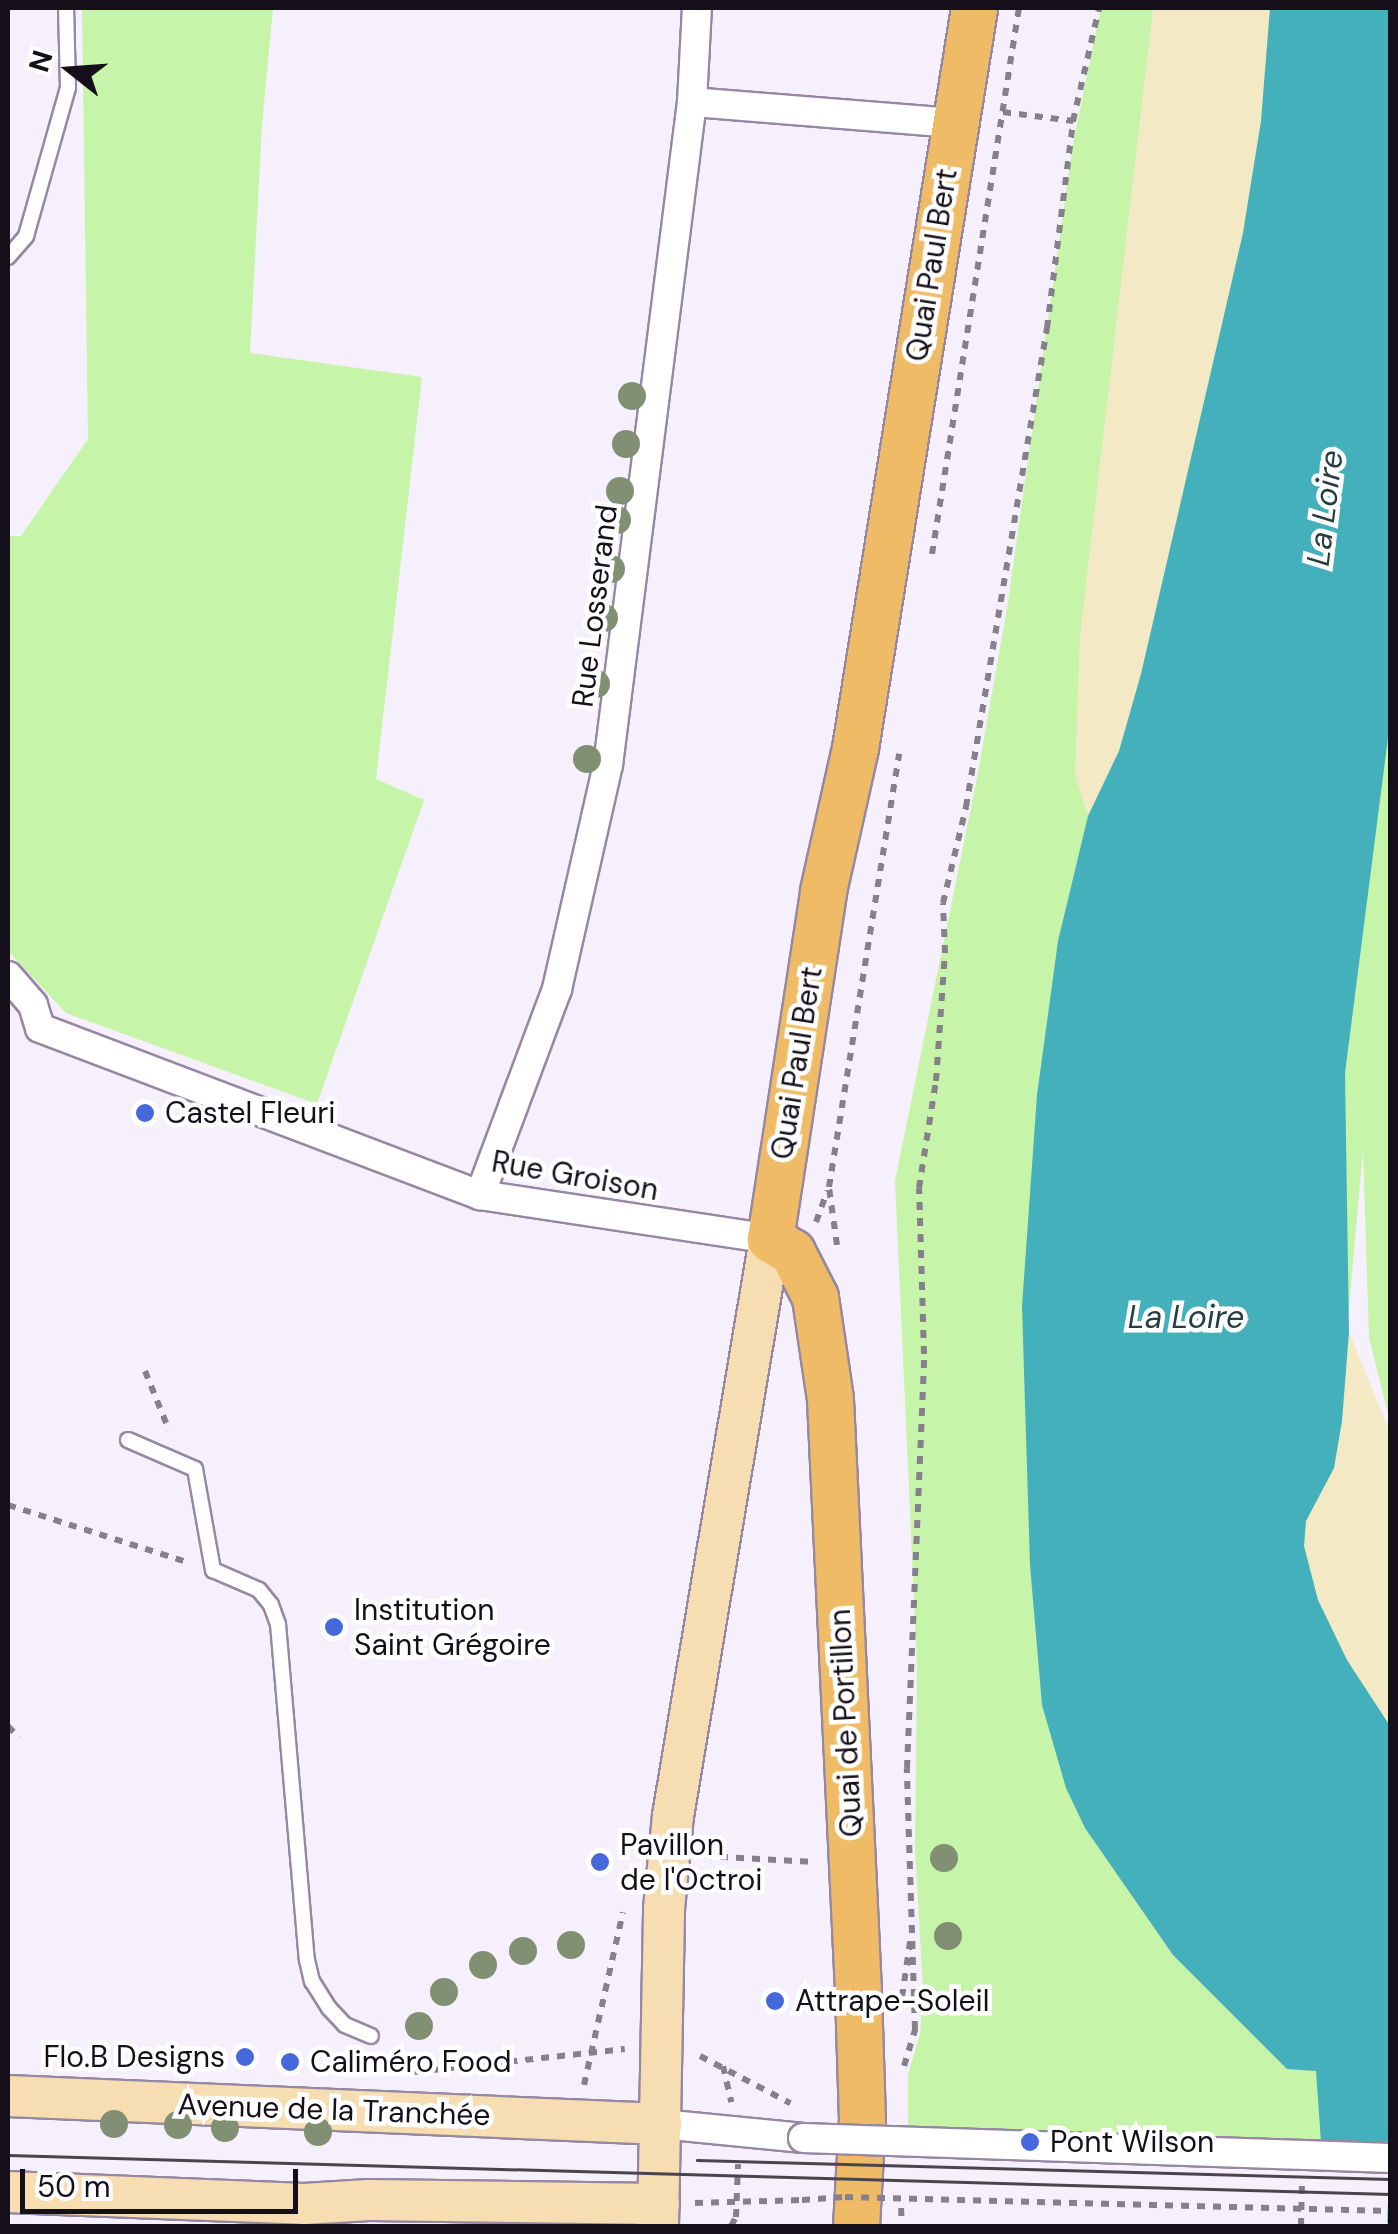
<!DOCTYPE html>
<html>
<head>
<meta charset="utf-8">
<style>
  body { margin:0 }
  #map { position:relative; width:1398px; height:2234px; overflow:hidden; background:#f6f0fc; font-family:"DM Sans",sans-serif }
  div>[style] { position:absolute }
  .green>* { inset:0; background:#c6f4a8 }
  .sand>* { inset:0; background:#f3e9c4 }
  .water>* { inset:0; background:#43b0bb }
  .pier>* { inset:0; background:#f6f0fc; transform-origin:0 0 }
  .path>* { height:6px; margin-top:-3px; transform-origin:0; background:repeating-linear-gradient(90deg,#86808c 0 8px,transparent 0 16px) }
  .roads { filter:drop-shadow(2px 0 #9687a3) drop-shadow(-2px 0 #9687a3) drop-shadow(0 2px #9687a3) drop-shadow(0 -2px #9687a3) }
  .lane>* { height:14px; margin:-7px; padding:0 7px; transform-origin:7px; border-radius:7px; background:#fff }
  .street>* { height:28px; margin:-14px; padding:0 14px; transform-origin:14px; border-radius:14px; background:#fff }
  .secondary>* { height:40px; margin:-20px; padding:0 20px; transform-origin:20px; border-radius:20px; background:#f7ddb2 }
  .primary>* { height:45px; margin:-22.5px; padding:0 22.5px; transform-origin:22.5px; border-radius:22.5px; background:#efbb66 }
  .tram>* { height:2.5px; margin:-1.25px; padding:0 1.25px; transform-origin:1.25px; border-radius:1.25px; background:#4a444f }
  .path-bridge>* { height:6px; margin-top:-3px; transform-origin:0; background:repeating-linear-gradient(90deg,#86808c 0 8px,transparent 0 16px) }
  .bridges { filter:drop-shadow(2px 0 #9687a3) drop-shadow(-2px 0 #9687a3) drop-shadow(0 2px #9687a3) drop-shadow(0 -2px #9687a3) }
  .street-bridge>* { height:28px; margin:-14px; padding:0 14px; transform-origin:14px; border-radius:14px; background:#fff }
  .trees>* { width:28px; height:28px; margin:-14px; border-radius:50%; background:#818f73 }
  .dots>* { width:28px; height:28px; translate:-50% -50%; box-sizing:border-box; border:5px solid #fff; border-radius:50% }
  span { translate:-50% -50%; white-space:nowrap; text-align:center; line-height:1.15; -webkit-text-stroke:9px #fff; paint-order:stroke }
  .street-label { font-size:30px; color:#150f1a }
  .poi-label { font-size:30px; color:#150f1a }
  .left { translate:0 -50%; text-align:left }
  .right { translate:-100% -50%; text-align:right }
  .water-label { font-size:32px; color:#263e41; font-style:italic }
  .frame { position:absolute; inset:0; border:10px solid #150f1a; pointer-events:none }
  .north { position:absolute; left:20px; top:20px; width:100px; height:100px; -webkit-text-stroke:8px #fff; paint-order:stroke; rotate:287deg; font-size:28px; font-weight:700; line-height:40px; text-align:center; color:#150f1a }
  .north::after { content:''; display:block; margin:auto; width:35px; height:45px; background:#150f1a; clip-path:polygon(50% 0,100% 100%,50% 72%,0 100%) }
  .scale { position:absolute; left:20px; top:2169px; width:278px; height:45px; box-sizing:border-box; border:5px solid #150f1a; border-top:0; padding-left:12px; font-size:30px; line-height:35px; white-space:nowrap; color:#150f1a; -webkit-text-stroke:8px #fff; paint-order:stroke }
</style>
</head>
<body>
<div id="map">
  <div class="green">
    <i style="clip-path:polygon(82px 8px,273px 8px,262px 125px,250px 353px,422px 377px,376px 779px,424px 800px,317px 1104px,66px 1013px,8px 951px,8px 536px,21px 536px,88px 439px)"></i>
    <i style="clip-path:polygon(1101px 8px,1390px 8px,1390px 1421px,1369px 1338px,1363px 1150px,1333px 1487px,1390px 1697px,1390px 2167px,908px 2132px,908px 2074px,920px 2034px,923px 1988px,915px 1851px,917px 1667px,895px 1181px,977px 778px,1007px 608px,1073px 143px)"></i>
  </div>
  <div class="sand">
    <i style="clip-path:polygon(1153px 8px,1270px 8px,1261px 121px,1243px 233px,1141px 674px,1119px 751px,1088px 816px,1075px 776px,1080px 635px)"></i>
    <i style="clip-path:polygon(1349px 1332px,1390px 1433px,1390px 1726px,1347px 1660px,1318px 1600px,1304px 1546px,1306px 1521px,1334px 1468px)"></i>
  </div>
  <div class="water">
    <i style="clip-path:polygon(1270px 8px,1390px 8px,1390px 722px,1345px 1073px,1349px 1332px,1342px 1421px,1334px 1468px,1306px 1521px,1304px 1546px,1318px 1600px,1347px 1660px,1390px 1726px,1390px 2226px,1321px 2142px,1316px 2071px,1287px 2069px,1173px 1955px,1085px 1828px,1066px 1788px,1042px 1705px,1030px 1565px,1022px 1306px,1037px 1095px,1058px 941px,1088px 816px,1119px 751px,1141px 674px,1243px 233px,1261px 121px)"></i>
  </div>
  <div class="pier">
    <i style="left:1316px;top:2142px;width:74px;height:84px;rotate:2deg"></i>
  </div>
  <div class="path">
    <i style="left:1003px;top:112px;width:71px;rotate:7.3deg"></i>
    <i style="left:932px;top:554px;width:553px;rotate:-80.95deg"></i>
    <i style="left:816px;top:1222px;width:33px;rotate:-70deg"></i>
    <i style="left:837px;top:1245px;width:59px;rotate:-97.9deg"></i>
    <i style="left:829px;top:1187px;width:439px;rotate:-80.8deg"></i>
    <i style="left:145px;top:1371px;width:64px;rotate:67.9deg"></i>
    <i style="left:8px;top:1505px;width:188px;rotate:17.7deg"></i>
    <i style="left:8px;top:1726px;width:16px;rotate:47deg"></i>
    <i style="left:704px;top:1856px;width:112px;rotate:3.1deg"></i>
    <i style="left:902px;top:1997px;width:63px;rotate:-81.7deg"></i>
    <i style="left:700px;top:2056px;width:102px;rotate:27.6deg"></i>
    <i style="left:723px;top:2066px;width:37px;rotate:77deg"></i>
    <i style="left:904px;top:2066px;width:39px;rotate:-73deg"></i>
    <i style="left:915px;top:2029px;width:261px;rotate:-91.8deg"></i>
    <i style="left:907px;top:1768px;width:414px;rotate:-87.6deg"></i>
    <i style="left:924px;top:1354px;width:166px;rotate:-91.7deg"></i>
    <i style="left:919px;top:1188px;width:108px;rotate:-81deg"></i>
    <i style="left:936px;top:1081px;width:128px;rotate:-86deg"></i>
    <i style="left:945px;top:953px;width:50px;rotate:-92.3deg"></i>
    <i style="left:943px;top:903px;width:99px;rotate:-76.5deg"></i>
    <i style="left:966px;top:807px;width:486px;rotate:-80.4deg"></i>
    <i style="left:1047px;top:328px;width:209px;rotate:-82.8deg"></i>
    <i style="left:1073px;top:121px;width:116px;rotate:-77deg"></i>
    <i style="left:414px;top:2072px;width:212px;rotate:-6.2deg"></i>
    <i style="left:584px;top:2085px;width:177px;rotate:-77.3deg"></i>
    <i style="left:695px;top:2203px;width:107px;rotate:-1.6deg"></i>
    <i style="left:901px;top:2208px;width:18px;rotate:87deg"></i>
    <i style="left:731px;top:2226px;width:10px;rotate:-61deg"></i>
    <i style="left:736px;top:2217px;width:53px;rotate:-87.8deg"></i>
    <i style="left:1301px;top:2226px;width:43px;rotate:-88.7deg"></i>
  </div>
  <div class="roads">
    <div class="lane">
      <i style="left:8px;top:257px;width:28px;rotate:-49deg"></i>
      <i style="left:26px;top:236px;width:154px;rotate:-74.2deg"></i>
      <i style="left:68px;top:88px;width:80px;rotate:-91.4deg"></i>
      <i style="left:128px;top:1440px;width:73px;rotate:23.4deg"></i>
      <i style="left:195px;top:1469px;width:103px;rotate:79.9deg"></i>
      <i style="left:213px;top:1570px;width:50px;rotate:23.5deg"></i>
      <i style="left:259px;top:1590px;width:19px;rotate:51deg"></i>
      <i style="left:271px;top:1605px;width:20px;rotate:70deg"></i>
      <i style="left:278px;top:1624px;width:337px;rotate:85.1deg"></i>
      <i style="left:307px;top:1960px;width:22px;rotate:77deg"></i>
      <i style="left:312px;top:1981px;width:32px;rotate:58deg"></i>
      <i style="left:329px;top:2008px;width:23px;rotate:47deg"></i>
      <i style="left:345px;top:2025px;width:28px;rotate:23deg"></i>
    </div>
    <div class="street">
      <i style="left:692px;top:102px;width:264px;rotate:4.6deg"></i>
      <i style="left:8px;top:976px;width:38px;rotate:49deg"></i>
      <i style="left:33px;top:1005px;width:24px;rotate:73deg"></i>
      <i style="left:40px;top:1028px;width:471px;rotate:20.8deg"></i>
      <i style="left:480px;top:1195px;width:293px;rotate:8.6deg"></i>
      <i style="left:480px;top:1195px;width:220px;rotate:-69.5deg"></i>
      <i style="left:557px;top:989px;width:230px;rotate:-77.2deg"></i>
      <i style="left:608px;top:765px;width:668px;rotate:-82.78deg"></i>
      <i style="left:692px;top:102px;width:94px;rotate:-87deg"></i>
      <i style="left:661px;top:2124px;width:143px;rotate:5.6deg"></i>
    </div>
    <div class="secondary">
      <i style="left:8px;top:2096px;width:654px;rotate:2.46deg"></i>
      <i style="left:8px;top:2192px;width:296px;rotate:2.3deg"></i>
      <i style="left:304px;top:2204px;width:65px;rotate:-3.5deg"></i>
      <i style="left:369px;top:2200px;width:290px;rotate:0.8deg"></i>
      <i style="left:658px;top:2226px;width:317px;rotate:-88.9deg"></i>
      <i style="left:664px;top:1909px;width:93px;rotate:-84.5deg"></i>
      <i style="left:673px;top:1816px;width:585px;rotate:-80.46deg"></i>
    </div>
    <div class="primary">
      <i style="left:856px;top:2226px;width:106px;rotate:-86.8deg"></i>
      <i style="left:862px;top:2120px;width:129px;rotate:-91.8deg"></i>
      <i style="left:858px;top:1991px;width:593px;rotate:-92.71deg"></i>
      <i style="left:830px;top:1399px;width:103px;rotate:-98.4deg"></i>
      <i style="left:815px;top:1297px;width:51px;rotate:-117.1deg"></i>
      <i style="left:792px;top:1252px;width:26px;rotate:-149deg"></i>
      <i style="left:770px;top:1239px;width:352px;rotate:-81.3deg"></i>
      <i style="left:823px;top:891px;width:147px;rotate:-77.4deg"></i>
      <i style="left:855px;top:748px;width:750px;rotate:-80.86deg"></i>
    </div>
  </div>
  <div class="tram">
    <i style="left:8px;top:2155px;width:1383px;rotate:1.62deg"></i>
    <i style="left:697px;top:2160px;width:693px;rotate:1.57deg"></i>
  </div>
  <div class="path-bridge">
    <i style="left:802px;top:2200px;width:43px;rotate:-4deg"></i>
    <i style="left:845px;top:2197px;width:545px;rotate:1.47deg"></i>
  </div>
  <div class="bridges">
    <div class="street-bridge">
      <i style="left:803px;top:2138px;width:587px;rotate:1.95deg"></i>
    </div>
  </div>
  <div class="trees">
    <i style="left:632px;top:396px"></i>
    <i style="left:626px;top:444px"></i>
    <i style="left:620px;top:491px"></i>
    <i style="left:617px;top:520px"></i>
    <i style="left:611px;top:569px"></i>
    <i style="left:604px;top:618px"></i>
    <i style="left:596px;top:684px"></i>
    <i style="left:587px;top:759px"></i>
    <i style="left:944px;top:1858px"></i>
    <i style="left:948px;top:1936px"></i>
    <i style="left:571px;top:1945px"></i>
    <i style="left:523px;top:1951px"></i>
    <i style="left:483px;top:1965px"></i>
    <i style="left:444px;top:1992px"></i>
    <i style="left:419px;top:2026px"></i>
    <i style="left:114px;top:2124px"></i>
    <i style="left:178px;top:2125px"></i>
    <i style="left:225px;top:2128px"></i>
    <i style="left:318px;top:2132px"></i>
  </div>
  <div class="dots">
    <i style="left:145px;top:1113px;background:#4568db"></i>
    <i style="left:334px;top:1627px;background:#4568db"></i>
    <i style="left:600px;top:1862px;background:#4568db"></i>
    <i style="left:775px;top:2001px;background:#4568db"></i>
    <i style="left:245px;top:2057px;background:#4568db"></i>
    <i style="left:290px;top:2062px;background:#4568db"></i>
    <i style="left:1030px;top:2142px;background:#4568db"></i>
  </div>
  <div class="street-label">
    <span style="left:932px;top:265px;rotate:-81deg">Quai Paul Bert</span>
    <span style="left:595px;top:606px;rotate:-83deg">Rue Losserand</span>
    <span style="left:797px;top:1063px;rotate:-81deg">Quai Paul Bert</span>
    <span style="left:575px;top:1176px;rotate:10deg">Rue Groison</span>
    <span style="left:846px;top:1723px;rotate:-93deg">Quai de Portillon</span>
    <span style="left:334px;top:2110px;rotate:2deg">Avenue de la Tranchée</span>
  </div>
  <div class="poi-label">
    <span class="left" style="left:165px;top:1113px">Castel Fleuri</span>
    <span class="left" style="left:354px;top:1627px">Institution<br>Saint Grégoire</span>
    <span class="left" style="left:620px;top:1862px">Pavillon<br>de l'Octroi</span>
    <span class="left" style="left:795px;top:2001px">Attrape-Soleil</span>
    <span class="right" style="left:225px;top:2057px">Flo.B Designs</span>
    <span class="left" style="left:310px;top:2062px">Caliméro Food</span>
    <span class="left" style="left:1050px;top:2142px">Pont Wilson</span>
  </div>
  <div class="water-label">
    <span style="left:1325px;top:508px;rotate:-83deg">La Loire</span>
    <span style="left:1186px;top:1317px">La Loire</span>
  </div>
  <div class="frame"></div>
  <div class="north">N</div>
  <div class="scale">50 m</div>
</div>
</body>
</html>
